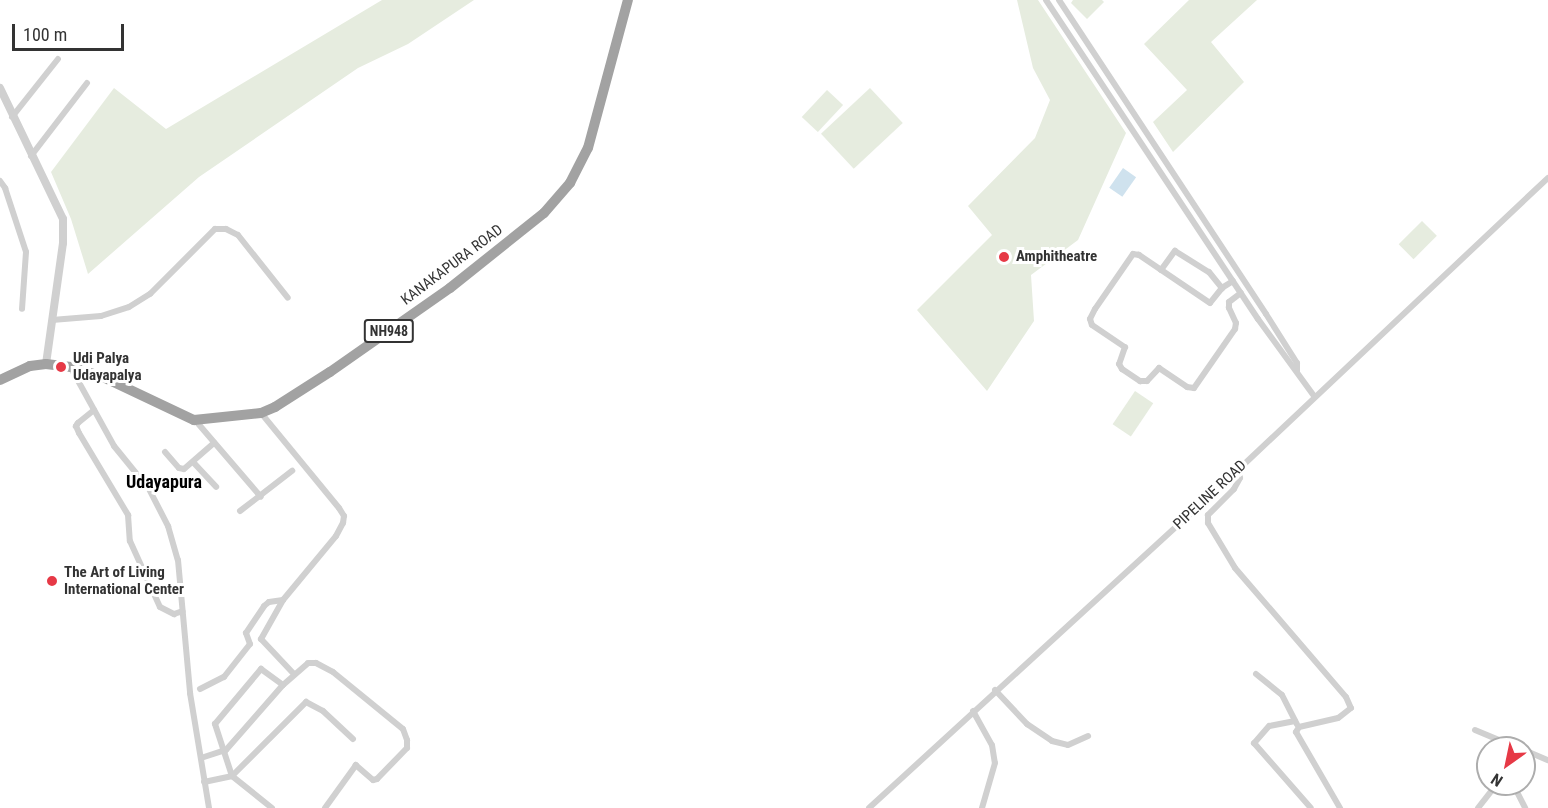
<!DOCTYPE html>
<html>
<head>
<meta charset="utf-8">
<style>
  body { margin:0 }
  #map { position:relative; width:1548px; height:808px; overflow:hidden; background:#fff; font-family:"Roboto Condensed",sans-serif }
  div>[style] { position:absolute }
  .green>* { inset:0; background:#e6ecdf; transform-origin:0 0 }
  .water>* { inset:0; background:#cfe2ee; transform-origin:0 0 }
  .minor>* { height:6px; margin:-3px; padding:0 3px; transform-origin:3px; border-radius:3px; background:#d0d0d0 }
  .tertiary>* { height:8px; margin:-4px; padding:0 4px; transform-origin:4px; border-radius:4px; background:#d0d0d0 }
  .trunk>* { height:10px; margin:-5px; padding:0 5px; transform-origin:5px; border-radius:5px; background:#a2a2a2 }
  .dots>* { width:16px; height:16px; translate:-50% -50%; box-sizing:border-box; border:3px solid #fff; border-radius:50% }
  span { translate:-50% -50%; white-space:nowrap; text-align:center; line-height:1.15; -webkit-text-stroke:6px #fff; paint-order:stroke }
  .shield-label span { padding:2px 4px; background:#fff; border:2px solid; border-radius:4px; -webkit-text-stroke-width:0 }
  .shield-label { font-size:14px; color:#333; font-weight:700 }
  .poi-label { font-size:15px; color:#333; font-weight:700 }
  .left { translate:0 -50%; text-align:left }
  .street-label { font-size:15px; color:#333 }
  .quarter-label { font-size:18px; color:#000; font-weight:700 }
  .north { position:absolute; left:1476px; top:736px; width:60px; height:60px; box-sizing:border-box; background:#fff; border:2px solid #adadad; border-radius:50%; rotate:213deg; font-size:16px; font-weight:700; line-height:24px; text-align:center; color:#333 }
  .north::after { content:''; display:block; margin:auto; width:21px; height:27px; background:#e63946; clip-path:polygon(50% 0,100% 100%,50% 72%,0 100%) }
  .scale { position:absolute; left:12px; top:24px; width:112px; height:27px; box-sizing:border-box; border:3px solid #333; border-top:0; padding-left:8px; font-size:18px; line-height:21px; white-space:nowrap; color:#333; -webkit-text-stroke:4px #fff; paint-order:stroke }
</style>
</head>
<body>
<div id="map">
  <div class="green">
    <i style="clip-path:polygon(382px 0,474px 0,408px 44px,358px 68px,199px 177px,88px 274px,71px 219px,51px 172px,114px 88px,166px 129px)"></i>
    <i style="clip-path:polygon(1017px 0,1038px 0,1126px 133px,1078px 240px,1031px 275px,1034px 321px,987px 391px,917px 310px,992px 235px,968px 206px,1035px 138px,1050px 100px,1033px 68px)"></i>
    <i style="clip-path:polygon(1073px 0,1102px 0,1104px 2px,1087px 19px,1071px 3px)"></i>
    <i style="clip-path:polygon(1189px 0,1257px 0,1211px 42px,1244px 82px,1173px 152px,1153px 122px,1187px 90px,1144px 44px)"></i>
    <i style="left:870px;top:88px;width:48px;height:67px;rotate:47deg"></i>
    <i style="left:827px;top:90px;width:22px;height:37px;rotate:43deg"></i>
    <i style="left:1422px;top:221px;width:21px;height:33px;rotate:45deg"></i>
    <i style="left:1135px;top:391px;width:22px;height:40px;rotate:34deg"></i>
  </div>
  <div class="water">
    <i style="left:1123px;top:168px;width:16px;height:24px;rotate:35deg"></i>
  </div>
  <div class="minor">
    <i style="left:1046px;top:0;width:383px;rotate:56.4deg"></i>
    <i style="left:1258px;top:319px;width:95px;rotate:54deg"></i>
    <i style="left:1059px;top:0;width:376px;rotate:56.6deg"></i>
    <i style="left:1266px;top:314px;width:58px;rotate:57.7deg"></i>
    <i style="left:1297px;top:363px;width:8px;rotate:90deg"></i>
    <i style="left:12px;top:117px;width:74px;rotate:-51.6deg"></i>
    <i style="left:31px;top:156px;width:92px;rotate:-52.5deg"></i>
    <i style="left:0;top:181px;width:9px;rotate:54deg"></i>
    <i style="left:5px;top:188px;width:67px;rotate:71.8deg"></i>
    <i style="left:26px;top:252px;width:57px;rotate:94deg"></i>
    <i style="left:1161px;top:270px;width:24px;rotate:-54deg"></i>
    <i style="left:1175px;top:251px;width:40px;rotate:32deg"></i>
    <i style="left:1209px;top:272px;width:21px;rotate:51deg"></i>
    <i style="left:1233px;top:281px;width:13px;rotate:148deg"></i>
    <i style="left:1222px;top:288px;width:19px;rotate:129deg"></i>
    <i style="left:1210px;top:303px;width:86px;rotate:-145.9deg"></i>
    <i style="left:1139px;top:255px;width:6px;rotate:-171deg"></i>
    <i style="left:1133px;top:254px;width:67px;rotate:124.6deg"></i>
    <i style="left:1095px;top:309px;width:11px;rotate:117deg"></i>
    <i style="left:1090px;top:319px;width:6px;rotate:72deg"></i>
    <i style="left:1092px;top:325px;width:40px;rotate:34deg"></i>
    <i style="left:1125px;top:347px;width:18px;rotate:109deg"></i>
    <i style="left:1119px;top:364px;width:6px;rotate:59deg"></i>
    <i style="left:1122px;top:369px;width:22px;rotate:34deg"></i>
    <i style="left:1140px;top:381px;width:7px"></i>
    <i style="left:1147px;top:381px;width:18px;rotate:-47deg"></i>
    <i style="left:1159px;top:368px;width:34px;rotate:34deg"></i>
    <i style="left:1187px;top:387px;width:7px;rotate:8deg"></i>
    <i style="left:1194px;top:388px;width:72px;rotate:-55.2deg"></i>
    <i style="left:1235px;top:329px;width:6px;rotate:-81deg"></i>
    <i style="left:1236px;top:323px;width:17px;rotate:-115deg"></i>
    <i style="left:1229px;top:308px;width:6px;rotate:-90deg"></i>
    <i style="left:1229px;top:302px;width:15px;rotate:-37deg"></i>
    <i style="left:52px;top:320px;width:49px;rotate:-4.7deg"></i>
    <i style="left:101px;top:316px;width:29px;rotate:-18deg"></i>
    <i style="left:129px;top:307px;width:25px;rotate:-32deg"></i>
    <i style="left:150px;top:294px;width:92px;rotate:-45deg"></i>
    <i style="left:215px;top:229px;width:11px"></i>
    <i style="left:226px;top:229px;width:13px;rotate:27deg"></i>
    <i style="left:238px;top:235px;width:80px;rotate:51.6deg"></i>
    <i style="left:71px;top:368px;width:89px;rotate:61.1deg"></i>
    <i style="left:114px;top:446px;width:55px;rotate:50.9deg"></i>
    <i style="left:149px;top:489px;width:42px;rotate:62.8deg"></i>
    <i style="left:168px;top:526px;width:35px;rotate:74deg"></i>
    <i style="left:178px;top:560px;width:134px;rotate:84.8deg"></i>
    <i style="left:190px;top:693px;width:117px;rotate:80.6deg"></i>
    <i style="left:94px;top:410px;width:21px;rotate:141deg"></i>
    <i style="left:78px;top:423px;width:4px;rotate:124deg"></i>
    <i style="left:76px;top:426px;width:8px;rotate:67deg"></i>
    <i style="left:79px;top:433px;width:96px;rotate:59.1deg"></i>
    <i style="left:128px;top:515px;width:26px;rotate:86deg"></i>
    <i style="left:130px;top:541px;width:72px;rotate:65.6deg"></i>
    <i style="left:160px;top:607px;width:16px;rotate:27deg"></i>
    <i style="left:174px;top:614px;width:9px;rotate:-18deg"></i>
    <i style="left:195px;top:420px;width:101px;rotate:49.4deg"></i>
    <i style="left:165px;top:452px;width:21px;rotate:49deg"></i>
    <i style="left:179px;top:468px;width:5px;rotate:11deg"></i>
    <i style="left:184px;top:469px;width:40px;rotate:-41deg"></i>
    <i style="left:193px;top:462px;width:34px;rotate:47deg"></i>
    <i style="left:1238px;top:470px;width:8px;rotate:76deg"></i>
    <i style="left:1240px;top:478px;width:13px;rotate:119deg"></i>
    <i style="left:1234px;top:489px;width:37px;rotate:135deg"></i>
    <i style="left:1208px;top:515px;width:8px;rotate:90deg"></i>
    <i style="left:1208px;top:523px;width:52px;rotate:59deg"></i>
    <i style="left:1235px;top:568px;width:170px;rotate:49.3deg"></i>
    <i style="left:1346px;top:697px;width:12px;rotate:66deg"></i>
    <i style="left:1351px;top:708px;width:16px;rotate:142deg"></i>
    <i style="left:1338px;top:718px;width:40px;rotate:167deg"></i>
    <i style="left:1299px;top:727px;width:6px;rotate:121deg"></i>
    <i style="left:1296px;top:732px;width:88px;rotate:59.9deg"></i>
    <i style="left:240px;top:511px;width:66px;rotate:-37.6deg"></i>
    <i style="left:283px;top:600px;width:45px;rotate:119.4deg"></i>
    <i style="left:261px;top:639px;width:48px;rotate:46.7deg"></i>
    <i style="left:1256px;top:674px;width:33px;rotate:39deg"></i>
    <i style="left:1282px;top:695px;width:33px;rotate:63deg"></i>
    <i style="left:200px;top:689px;width:27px;rotate:-27deg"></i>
    <i style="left:224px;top:677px;width:42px;rotate:-51.8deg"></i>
    <i style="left:250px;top:644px;width:12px;rotate:-110deg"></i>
    <i style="left:246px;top:633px;width:32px;rotate:-56deg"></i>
    <i style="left:264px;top:606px;width:6px;rotate:-39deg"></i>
    <i style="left:269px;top:602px;width:14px;rotate:-8deg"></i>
    <i style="left:283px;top:600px;width:83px;rotate:-50.4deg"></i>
    <i style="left:336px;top:536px;width:15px;rotate:-62deg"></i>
    <i style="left:343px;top:523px;width:7px;rotate:-82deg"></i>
    <i style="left:344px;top:516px;width:9px;rotate:-122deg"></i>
    <i style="left:339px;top:508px;width:123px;rotate:-129.4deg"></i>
    <i style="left:995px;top:690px;width:47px;rotate:46.7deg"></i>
    <i style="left:1027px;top:724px;width:30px;rotate:34deg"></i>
    <i style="left:1052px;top:741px;width:16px;rotate:14deg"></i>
    <i style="left:1068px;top:745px;width:22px;rotate:-24deg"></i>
    <i style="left:973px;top:711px;width:39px;rotate:61deg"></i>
    <i style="left:992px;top:745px;width:18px;rotate:81deg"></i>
    <i style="left:995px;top:763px;width:47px;rotate:106.1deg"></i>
    <i style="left:1295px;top:721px;width:26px;rotate:169deg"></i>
    <i style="left:1269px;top:726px;width:23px;rotate:131deg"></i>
    <i style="left:1254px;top:743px;width:86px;rotate:48.8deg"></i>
    <i style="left:1475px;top:730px;width:47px;rotate:22.7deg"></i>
    <i style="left:1524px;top:750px;width:26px;rotate:23deg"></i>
    <i style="left:201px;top:758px;width:26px;rotate:-18deg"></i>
    <i style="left:226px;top:750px;width:86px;rotate:-48.8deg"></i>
    <i style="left:283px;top:685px;width:33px;rotate:-41deg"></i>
    <i style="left:308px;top:663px;width:8px"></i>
    <i style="left:316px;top:663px;width:19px;rotate:28deg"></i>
    <i style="left:333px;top:672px;width:90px;rotate:39.2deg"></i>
    <i style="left:403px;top:729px;width:12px;rotate:70deg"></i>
    <i style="left:407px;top:740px;width:8px;rotate:90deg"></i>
    <i style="left:407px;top:748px;width:43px;rotate:134.1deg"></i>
    <i style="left:377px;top:779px;width:4px;rotate:166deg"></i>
    <i style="left:373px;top:780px;width:23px;rotate:-139deg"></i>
    <i style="left:356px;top:765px;width:53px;rotate:125.8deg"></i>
    <i style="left:204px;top:782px;width:29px;rotate:-12deg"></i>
    <i style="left:232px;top:776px;width:105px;rotate:-45deg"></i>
    <i style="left:306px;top:702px;width:19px;rotate:28deg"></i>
    <i style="left:323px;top:711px;width:41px;rotate:43deg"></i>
    <i style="left:1513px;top:784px;width:27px;rotate:63deg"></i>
    <i style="left:272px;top:808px;width:51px;rotate:-141.3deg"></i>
    <i style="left:232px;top:776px;width:55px;rotate:-108.1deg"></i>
    <i style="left:215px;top:724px;width:72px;rotate:-50.1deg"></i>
    <i style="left:261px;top:669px;width:27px;rotate:36deg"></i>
    <i style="left:869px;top:808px;width:500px;rotate:-42.49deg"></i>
    <i style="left:1238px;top:470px;width:426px;rotate:-43.3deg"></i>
    <i style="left:1478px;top:808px;width:31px;rotate:-52deg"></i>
  </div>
  <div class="tertiary">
    <i style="left:0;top:88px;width:145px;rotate:64.3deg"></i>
    <i style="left:63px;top:219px;width:24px;rotate:90deg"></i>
    <i style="left:63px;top:243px;width:122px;rotate:98deg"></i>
  </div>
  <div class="trunk">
    <i style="left:0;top:380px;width:33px;rotate:-25deg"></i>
    <i style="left:30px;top:366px;width:16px;rotate:-7deg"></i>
    <i style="left:46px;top:364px;width:25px;rotate:7deg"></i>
    <i style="left:71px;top:367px;width:34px;rotate:17deg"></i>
    <i style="left:103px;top:377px;width:101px;rotate:25.3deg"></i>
    <i style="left:194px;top:420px;width:67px;rotate:-6deg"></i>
    <i style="left:261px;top:413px;width:15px;rotate:-23deg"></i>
    <i style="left:275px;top:407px;width:65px;rotate:-32.5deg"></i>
    <i style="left:330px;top:372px;width:146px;rotate:-35deg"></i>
    <i style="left:450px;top:288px;width:120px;rotate:-38.6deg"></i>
    <i style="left:544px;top:213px;width:40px;rotate:-49deg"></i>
    <i style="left:570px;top:183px;width:39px;rotate:-63deg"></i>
    <i style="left:588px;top:148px;width:153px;rotate:-74.9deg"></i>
  </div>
  <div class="dots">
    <i style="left:1004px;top:257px;background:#e63946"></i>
    <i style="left:61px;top:367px;background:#e63946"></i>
    <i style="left:52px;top:581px;background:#e63946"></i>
  </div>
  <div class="shield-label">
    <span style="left:389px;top:331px">NH948</span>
  </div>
  <div class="poi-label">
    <span class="left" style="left:1016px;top:257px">Amphitheatre</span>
    <span class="left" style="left:73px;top:367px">Udi Palya<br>Udayapalya</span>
    <span class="left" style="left:64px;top:581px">The Art of Living<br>International Center</span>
  </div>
  <div class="street-label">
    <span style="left:452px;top:265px;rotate:-37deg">KANAKAPURA ROAD</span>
    <span style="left:1210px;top:495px;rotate:-43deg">PIPELINE ROAD</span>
  </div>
  <div class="quarter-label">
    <span style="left:164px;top:482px">Udayapura</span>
  </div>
  <div class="north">N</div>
  <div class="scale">100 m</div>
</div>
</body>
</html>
